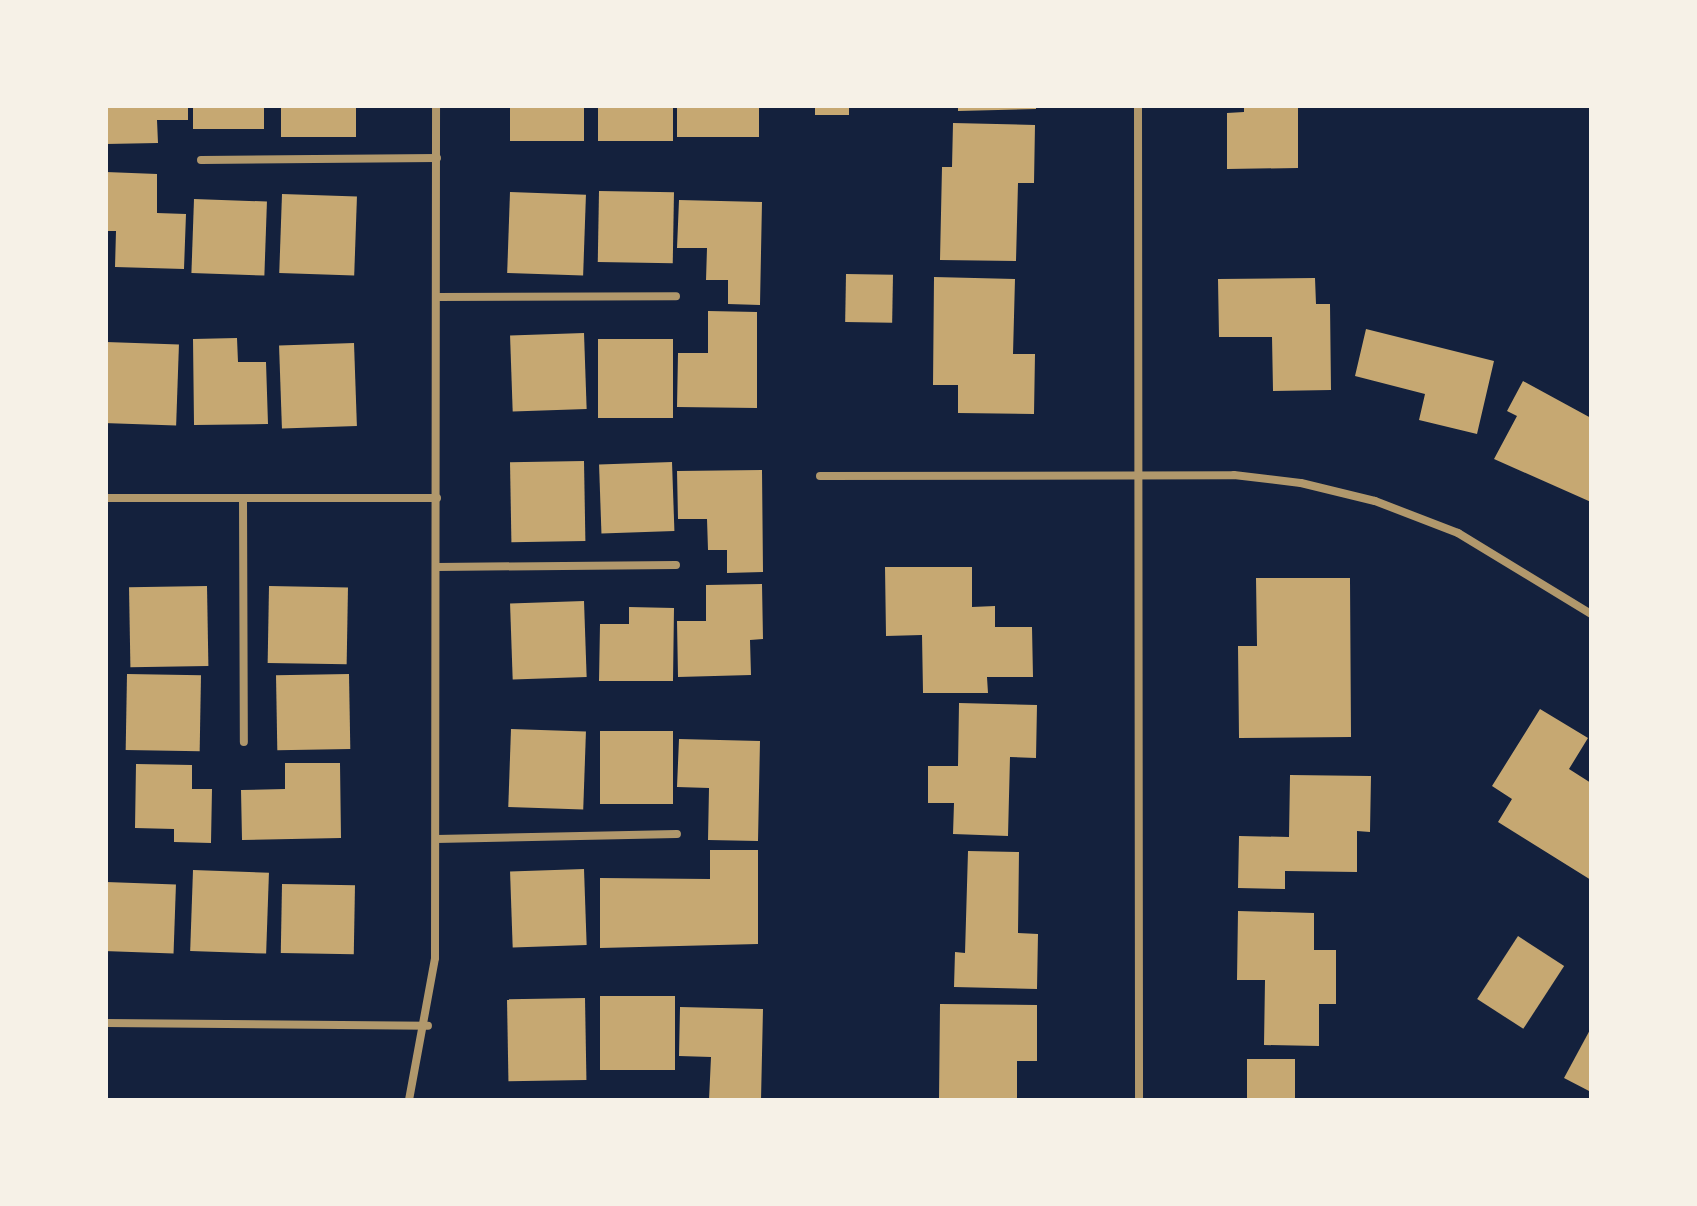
<!DOCTYPE html>
<html>
<head>
<meta charset="utf-8">
<style>
  body { margin:0 }
  #map { position:relative; width:1697px; height:1206px; overflow:hidden; background:#14213d; font-family:"Exo 2",sans-serif }
  div>[style] { position:absolute }
  .building>* { inset:0; background:#c6a872; transform-origin:0 0 }
  .minor>* { height:8px; margin:-4px; padding:0 4px; transform-origin:4px; border-radius:4px; background:#b1986c }
  span { translate:-50% -50%; white-space:nowrap; text-align:center; line-height:1.15; -webkit-text-stroke:7px #f6f1e7; paint-order:stroke }
  .frame { position:absolute; inset:0; border:108px solid #f6f1e7; pointer-events:none }
</style>
</head>
<body>
<div id="map">
  <div class="building">
    <i style="clip-path:polygon(106px 106px,188px 106px,188px 120px,157px 120px,158px 143px,106px 144px)"></i>
    <i style="left:193px;top:106px;width:71px;height:23px"></i>
    <i style="left:281px;top:106px;width:75px;height:31px"></i>
    <i style="left:510px;top:106px;width:74px;height:35px"></i>
    <i style="left:598px;top:106px;width:75px;height:35px"></i>
    <i style="left:677px;top:106px;width:82px;height:31px"></i>
    <i style="left:815px;top:106px;width:34px;height:9px"></i>
    <i style="clip-path:polygon(958px 106px,1036px 106px,1036px 109px,958px 111px)"></i>
    <i style="clip-path:polygon(1244px 106px,1298px 106px,1298px 168px,1227px 169px,1227px 113px,1244px 112px)"></i>
    <i style="clip-path:polygon(953px 123px,1035px 125px,1034px 183px,1018px 183px,1016px 261px,940px 260px,942px 167px,952px 167px)"></i>
    <i style="clip-path:polygon(106px 172px,157px 174px,157px 213px,186px 214px,184px 269px,115px 267px,116px 231px,106px 231px)"></i>
    <i style="left:599px;top:191px;width:75px;height:71px;rotate:1deg"></i>
    <i style="left:510px;top:192px;width:76px;height:81px;rotate:2deg"></i>
    <i style="left:282px;top:194px;width:75px;height:79px;rotate:2deg"></i>
    <i style="left:194px;top:199px;width:73px;height:74px;rotate:2deg"></i>
    <i style="clip-path:polygon(679px 200px,762px 202px,760px 305px,728px 304px,728px 280px,706px 280px,707px 248px,677px 248px)"></i>
    <i style="left:846px;top:274px;width:47px;height:48px;rotate:1deg"></i>
    <i style="clip-path:polygon(934px 277px,1015px 279px,1013px 354px,1035px 354px,1034px 414px,958px 413px,958px 385px,933px 385px)"></i>
    <i style="clip-path:polygon(1315px 278px,1316px 304px,1330px 304px,1331px 390px,1273px 391px,1272px 337px,1219px 337px,1218px 279px)"></i>
    <i style="clip-path:polygon(708px 311px,757px 312px,757px 408px,677px 407px,678px 353px,708px 353px)"></i>
    <i style="clip-path:polygon(1366px 329px,1494px 361px,1477px 434px,1419px 420px,1425px 394px,1355px 376px)"></i>
    <i style="left:584px;top:333px;width:76px;height:74px;rotate:88deg"></i>
    <i style="clip-path:polygon(237px 338px,238px 362px,266px 362px,268px 424px,194px 425px,193px 339px)"></i>
    <i style="left:673px;top:339px;width:79px;height:75px;rotate:90deg"></i>
    <i style="left:106px;top:342px;width:73px;height:81px;rotate:2deg"></i>
    <i style="left:354px;top:343px;width:83px;height:75px;rotate:88deg"></i>
    <i style="clip-path:polygon(1523px 381px,1591px 418px,1591px 502px,1494px 459px,1517px 416px,1507px 411px)"></i>
    <i style="left:584px;top:461px;width:80px;height:74px;rotate:89deg"></i>
    <i style="left:672px;top:462px;width:69px;height:73px;rotate:88deg"></i>
    <i style="clip-path:polygon(762px 470px,763px 572px,727px 573px,727px 550px,708px 550px,707px 519px,678px 519px,677px 471px)"></i>
    <i style="clip-path:polygon(885px 567px,972px 567px,972px 607px,995px 606px,995px 627px,1032px 627px,1033px 677px,987px 677px,988px 693px,923px 693px,922px 635px,886px 636px)"></i>
    <i style="clip-path:polygon(1256px 578px,1350px 578px,1351px 737px,1239px 738px,1238px 646px,1257px 646px)"></i>
    <i style="clip-path:polygon(762px 584px,763px 639px,750px 640px,751px 675px,678px 677px,677px 621px,706px 621px,706px 585px)"></i>
    <i style="left:207px;top:586px;width:80px;height:78px;rotate:89deg"></i>
    <i style="left:269px;top:586px;width:79px;height:77px;rotate:1deg"></i>
    <i style="left:584px;top:601px;width:76px;height:74px;rotate:88deg"></i>
    <i style="clip-path:polygon(629px 607px,674px 608px,673px 681px,599px 681px,600px 624px,629px 624px)"></i>
    <i style="left:127px;top:674px;width:74px;height:76px;rotate:1deg"></i>
    <i style="left:349px;top:674px;width:75px;height:73px;rotate:89deg"></i>
    <i style="clip-path:polygon(959px 703px,1037px 705px,1036px 758px,1010px 757px,1008px 836px,953px 834px,954px 803px,928px 803px,928px 766px,958px 766px)"></i>
    <i style="clip-path:polygon(1540px 709px,1588px 738px,1569px 769px,1591px 783px,1591px 880px,1498px 822px,1512px 799px,1492px 786px)"></i>
    <i style="left:511px;top:729px;width:75px;height:78px;rotate:2deg"></i>
    <i style="left:600px;top:731px;width:73px;height:73px"></i>
    <i style="clip-path:polygon(679px 739px,760px 741px,758px 841px,708px 840px,709px 788px,677px 787px)"></i>
    <i style="clip-path:polygon(285px 763px,340px 763px,341px 838px,242px 840px,241px 790px,285px 789px)"></i>
    <i style="clip-path:polygon(136px 764px,192px 765px,192px 789px,212px 789px,211px 843px,174px 842px,174px 829px,135px 828px)"></i>
    <i style="clip-path:polygon(1290px 775px,1371px 776px,1370px 832px,1357px 831px,1357px 872px,1285px 871px,1285px 889px,1238px 888px,1239px 836px,1289px 837px)"></i>
    <i style="clip-path:polygon(710px 850px,758px 850px,758px 944px,600px 948px,600px 878px,710px 879px)"></i>
    <i style="clip-path:polygon(968px 851px,1019px 852px,1018px 933px,1038px 934px,1037px 989px,954px 987px,955px 952px,965px 953px)"></i>
    <i style="left:584px;top:869px;width:76px;height:74px;rotate:88deg"></i>
    <i style="left:193px;top:870px;width:76px;height:81px;rotate:2deg"></i>
    <i style="left:106px;top:882px;width:70px;height:69px;rotate:2deg"></i>
    <i style="left:282px;top:884px;width:73px;height:69px;rotate:1deg"></i>
    <i style="clip-path:polygon(1238px 911px,1314px 913px,1314px 950px,1336px 950px,1336px 1004px,1319px 1004px,1319px 1046px,1264px 1045px,1265px 980px,1237px 980px)"></i>
    <i style="left:1518px;top:936px;width:55px;height:75px;rotate:33deg"></i>
    <i style="left:600px;top:996px;width:75px;height:74px"></i>
    <i style="left:585px;top:998px;width:82px;height:78px;rotate:89deg"></i>
    <i style="clip-path:polygon(940px 1004px,1037px 1005px,1037px 1061px,1017px 1061px,1017px 1100px,939px 1100px)"></i>
    <i style="clip-path:polygon(680px 1007px,763px 1009px,761px 1100px,709px 1100px,711px 1057px,679px 1056px)"></i>
    <i style="clip-path:polygon(1591px 1028px,1591px 1092px,1564px 1078px)"></i>
    <i style="left:1295px;top:1059px;width:41px;height:48px;rotate:90deg"></i>
  </div>
  <div class="minor">
    <i style="left:1138px;top:106px;width:994px;rotate:89.94deg"></i>
    <i style="left:201px;top:160px;width:236px;rotate:-0.5deg"></i>
    <i style="left:437px;top:297px;width:239px;rotate:-0.2deg"></i>
    <i style="left:820px;top:476px;width:414px;rotate:-0.1deg"></i>
    <i style="left:1234px;top:475px;width:67px;rotate:6.8deg"></i>
    <i style="left:1301px;top:483px;width:76px;rotate:13.7deg"></i>
    <i style="left:1375px;top:501px;width:89px;rotate:21.1deg"></i>
    <i style="left:1458px;top:533px;width:156px;rotate:31.3deg"></i>
    <i style="left:106px;top:498px;width:331px"></i>
    <i style="left:243px;top:498px;width:244px;rotate:89.8deg"></i>
    <i style="left:437px;top:567px;width:239px;rotate:-0.5deg"></i>
    <i style="left:436px;top:839px;width:241px;rotate:-1.2deg"></i>
    <i style="left:106px;top:1023px;width:322px;rotate:0.5deg"></i>
    <i style="left:409px;top:1100px;width:144px;rotate:-79.6deg"></i>
    <i style="left:435px;top:958px;width:852px;rotate:-89.93deg"></i>
  </div>
  <div class="frame"></div>
</div>
</body>
</html>
